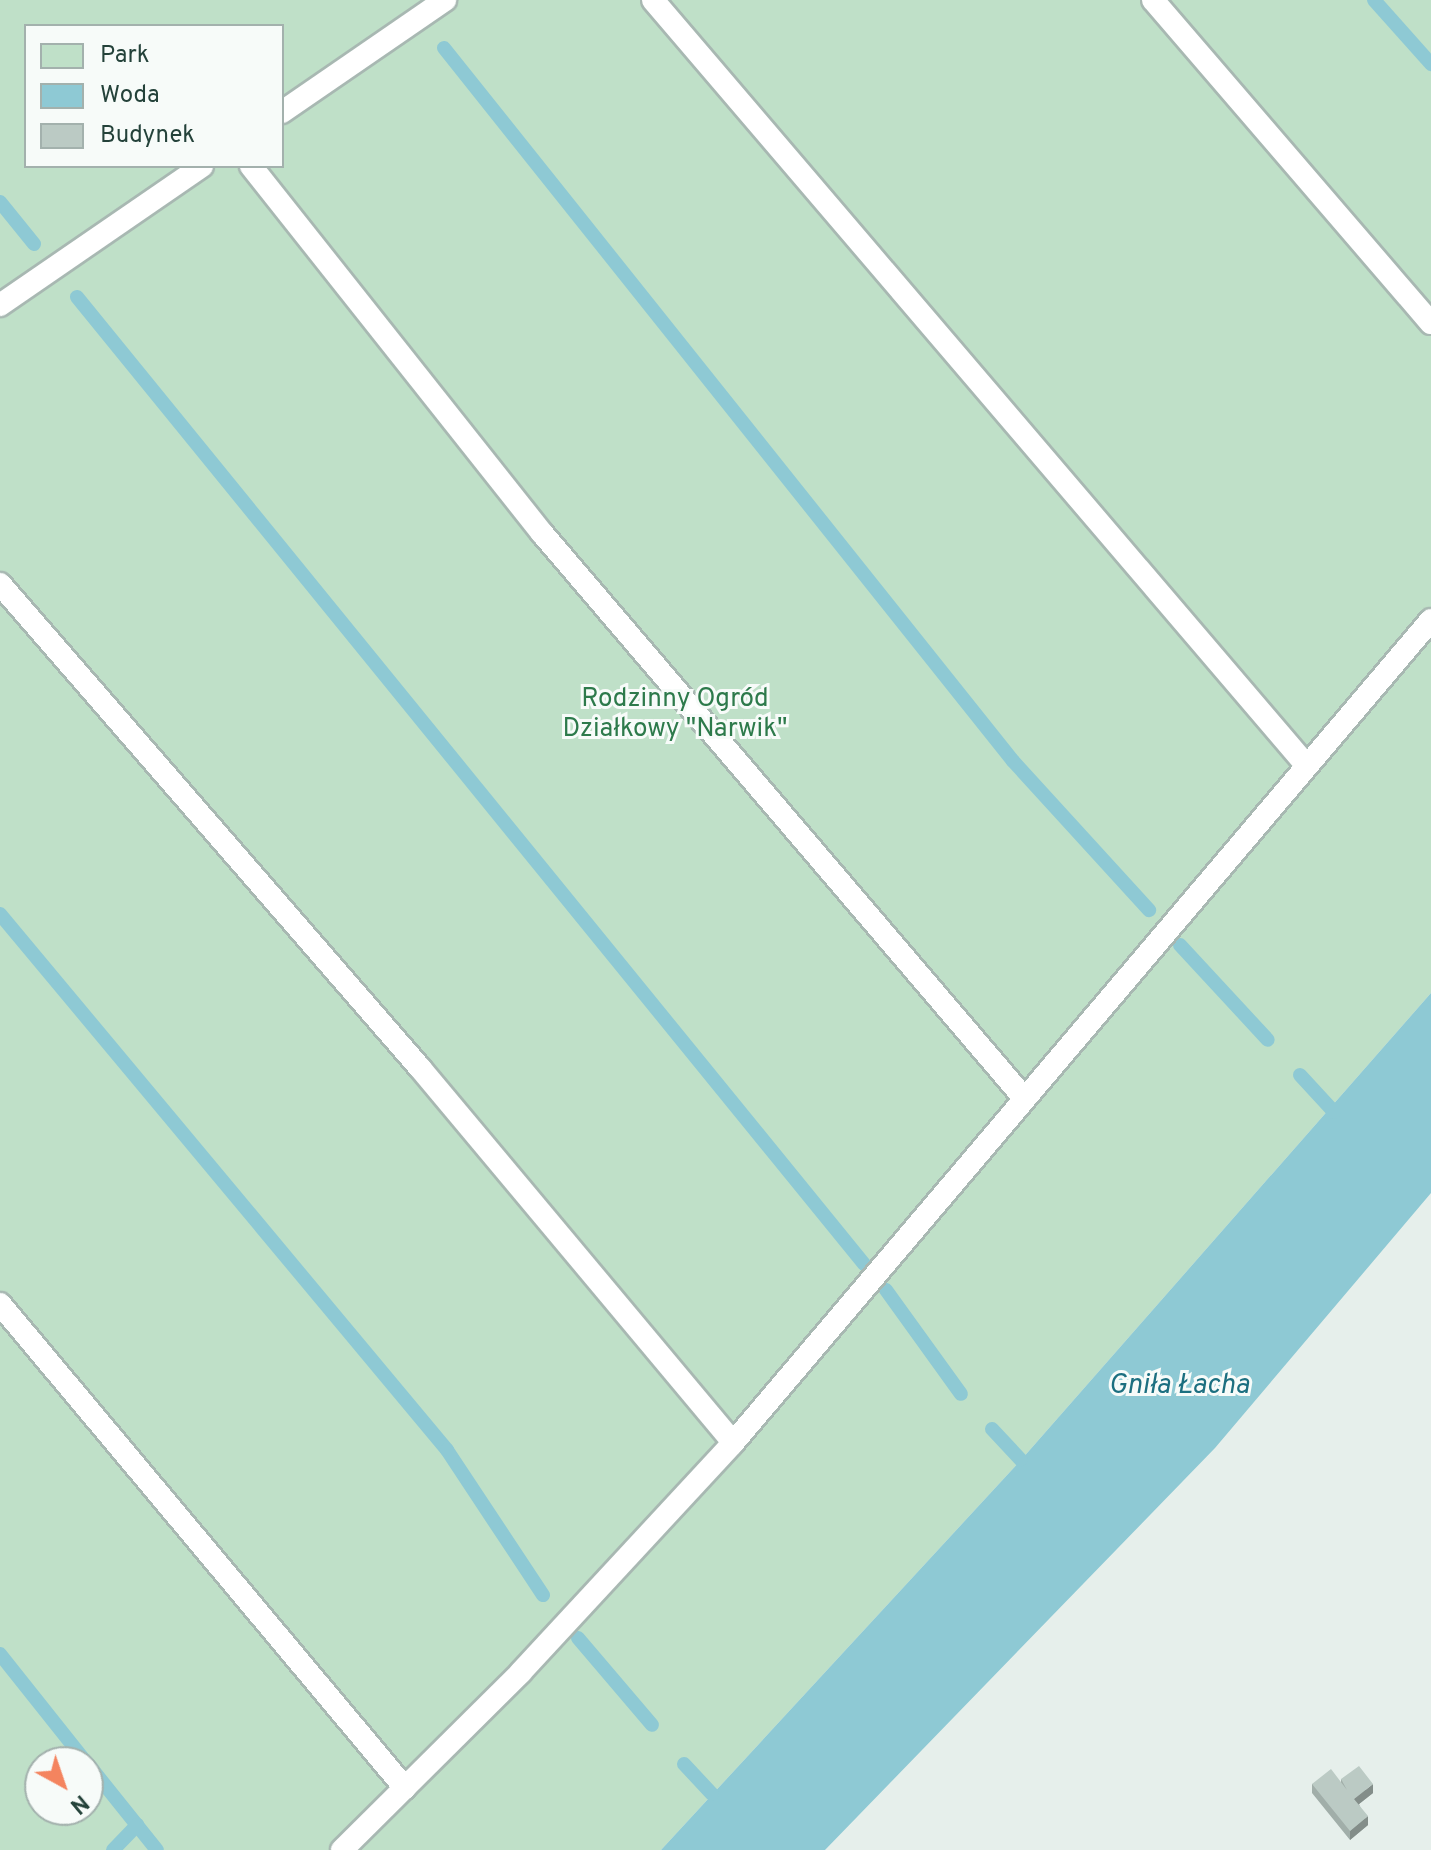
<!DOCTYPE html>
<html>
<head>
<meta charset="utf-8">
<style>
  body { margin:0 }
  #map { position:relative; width:1431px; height:1850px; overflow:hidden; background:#e6efeb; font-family:Overpass,sans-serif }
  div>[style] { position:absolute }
  .green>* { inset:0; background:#bfe0c8 }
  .water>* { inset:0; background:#8ec9d4 }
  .stream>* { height:14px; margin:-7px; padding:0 7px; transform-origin:7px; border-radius:7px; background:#8ec9d4 }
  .roads { filter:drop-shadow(2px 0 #a8b8b2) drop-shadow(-2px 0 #a8b8b2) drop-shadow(0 2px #a8b8b2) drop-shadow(0 -2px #a8b8b2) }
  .service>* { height:22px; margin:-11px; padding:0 11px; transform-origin:11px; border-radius:11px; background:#fff }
  .wall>* { inset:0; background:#a1aea9 }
  .shaded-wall>* { inset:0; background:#838d89 }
  .building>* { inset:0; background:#bbcac4 }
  span { translate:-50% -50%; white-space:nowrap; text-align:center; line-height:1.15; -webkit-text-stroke:6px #f7fbf9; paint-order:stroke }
  .park-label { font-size:26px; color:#2d7a4b }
  .water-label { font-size:28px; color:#1c6f80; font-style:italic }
  .legend { position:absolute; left:24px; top:24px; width:260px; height:144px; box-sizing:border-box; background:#f7fbf9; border:2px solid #a3b1ad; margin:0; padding:10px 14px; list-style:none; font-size:24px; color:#24423a }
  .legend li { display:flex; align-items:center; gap:16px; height:40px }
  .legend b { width:40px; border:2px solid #a3b1ad }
  .north { position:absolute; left:24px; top:1746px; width:80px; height:80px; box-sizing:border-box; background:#f7fbf9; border:2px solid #a3b1ad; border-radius:50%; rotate:140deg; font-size:22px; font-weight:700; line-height:32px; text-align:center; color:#24423a }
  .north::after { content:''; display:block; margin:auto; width:28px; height:36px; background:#f4845f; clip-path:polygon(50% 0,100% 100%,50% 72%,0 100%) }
</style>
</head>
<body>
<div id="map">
  <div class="green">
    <i style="clip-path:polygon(evenodd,0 0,1431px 0,1431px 993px,1021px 1460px,661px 1850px,0 1850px,0 0,26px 26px,282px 26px,282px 166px,26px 166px,26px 26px,0 0,40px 1762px,88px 1762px,88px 1810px,40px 1810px,40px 1762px)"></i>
  </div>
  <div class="water">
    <i style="clip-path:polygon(1431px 993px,1431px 1193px,1215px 1448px,825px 1850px,661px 1850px,1021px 1460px)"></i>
  </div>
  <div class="stream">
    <i style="left:1374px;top:0;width:86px;rotate:48.3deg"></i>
    <i style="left:444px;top:48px;width:912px;rotate:51.41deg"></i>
    <i style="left:1013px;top:761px;width:202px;rotate:47.6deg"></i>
    <i style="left:0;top:202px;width:54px;rotate:51deg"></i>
    <i style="left:77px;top:297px;width:1247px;rotate:50.86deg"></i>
    <i style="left:0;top:914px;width:698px;rotate:50.17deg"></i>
    <i style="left:447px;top:1450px;width:174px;rotate:56.5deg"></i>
    <i style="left:1180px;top:945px;width:129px;rotate:47.2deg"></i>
    <i style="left:1300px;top:1075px;width:50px;rotate:47.4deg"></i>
    <i style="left:886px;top:1290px;width:128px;rotate:54.2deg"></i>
    <i style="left:992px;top:1429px;width:42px;rotate:46.9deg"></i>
    <i style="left:578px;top:1638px;width:114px;rotate:49.6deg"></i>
    <i style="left:0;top:1654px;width:138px;rotate:51.5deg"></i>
    <i style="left:88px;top:1764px;width:110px;rotate:51.3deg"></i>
    <i style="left:684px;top:1764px;width:41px;rotate:47deg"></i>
    <i style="left:113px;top:1850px;width:35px;rotate:-46deg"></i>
  </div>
  <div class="roads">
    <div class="service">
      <i style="left:653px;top:0;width:1007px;rotate:49.51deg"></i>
      <i style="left:1153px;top:0;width:426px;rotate:49.3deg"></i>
      <i style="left:282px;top:112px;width:198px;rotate:-34.5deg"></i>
      <i style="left:251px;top:166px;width:468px;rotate:51.6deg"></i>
      <i style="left:542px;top:533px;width:743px;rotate:49.53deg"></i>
      <i style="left:0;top:305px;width:245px;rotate:-34.5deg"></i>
      <i style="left:0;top:584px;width:641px;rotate:49.05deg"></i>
      <i style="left:420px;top:1068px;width:488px;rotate:50.1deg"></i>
      <i style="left:0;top:1304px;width:631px;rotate:50.08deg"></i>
      <i style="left:342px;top:1850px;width:252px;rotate:-44.8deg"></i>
      <i style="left:521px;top:1672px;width:312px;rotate:-47.2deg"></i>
      <i style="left:733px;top:1443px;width:1079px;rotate:-49.7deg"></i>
    </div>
  </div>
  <div class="wall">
    <i style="clip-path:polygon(1341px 1779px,1373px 1793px,1359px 1804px,1368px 1825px,1350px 1840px,1312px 1793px,1312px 1784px,1341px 1782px)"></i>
  </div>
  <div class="shaded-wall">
    <i style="clip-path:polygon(1373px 1784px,1373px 1793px,1354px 1808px,1354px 1799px)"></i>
    <i style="clip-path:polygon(1368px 1816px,1368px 1825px,1350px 1840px,1350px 1831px)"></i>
  </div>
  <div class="building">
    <i style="clip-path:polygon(1359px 1766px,1373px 1784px,1354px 1799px,1368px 1816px,1350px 1831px,1312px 1784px,1331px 1769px,1347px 1790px,1341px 1779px)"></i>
  </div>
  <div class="park-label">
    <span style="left:675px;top:715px">Rodzinny Ogród<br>Działkowy "Narwik"</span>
  </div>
  <div class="water-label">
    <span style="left:1179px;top:1386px">Gniła Łacha</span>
  </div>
  <ul class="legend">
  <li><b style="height:22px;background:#bfe0c8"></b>Park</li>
  <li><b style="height:22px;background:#8ec9d4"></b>Woda</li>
  <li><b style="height:22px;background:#bbcac4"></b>Budynek</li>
  </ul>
  <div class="north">N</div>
</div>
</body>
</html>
